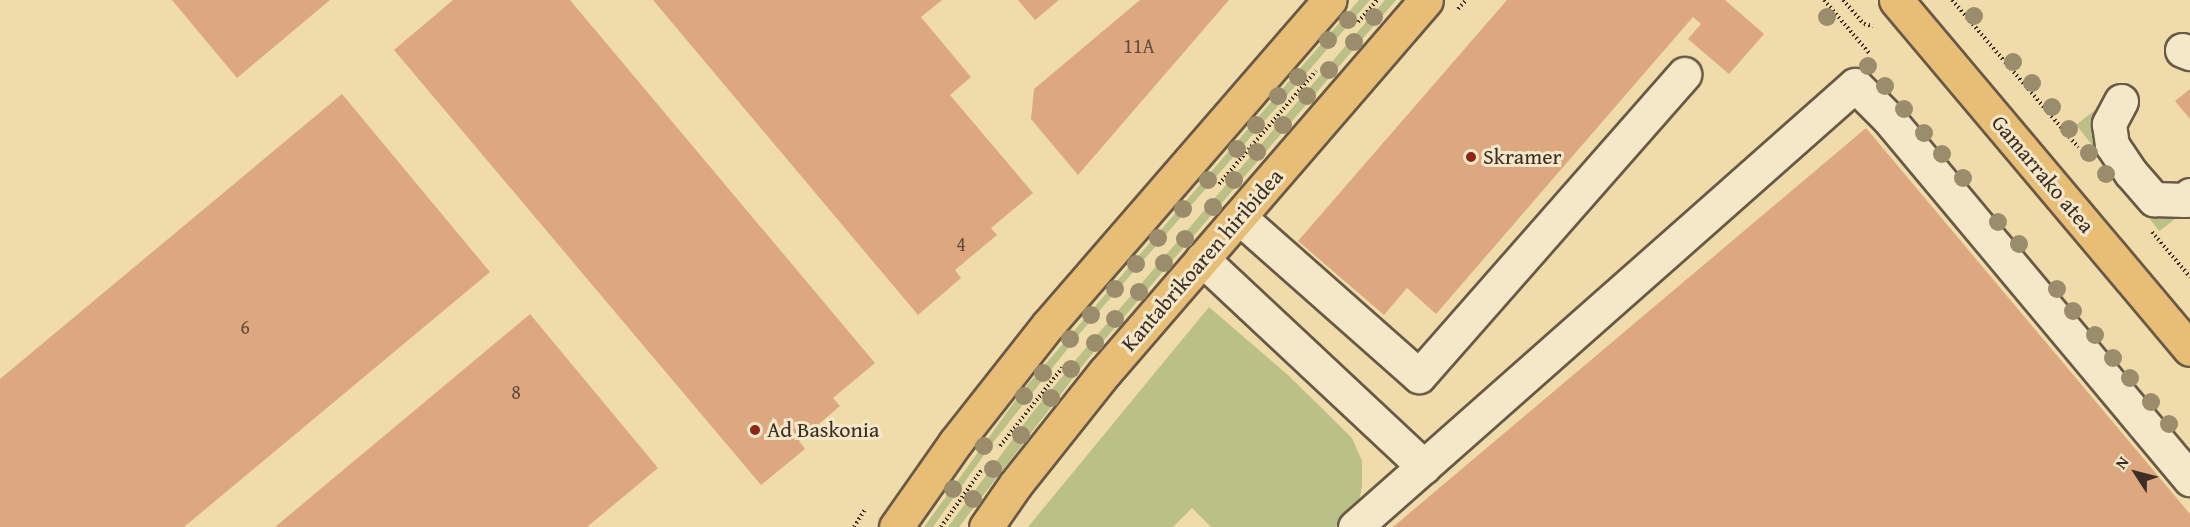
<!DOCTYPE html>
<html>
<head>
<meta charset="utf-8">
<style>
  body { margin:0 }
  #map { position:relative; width:2190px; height:527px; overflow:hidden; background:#f0dcab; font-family:"Gentium Book Plus",serif }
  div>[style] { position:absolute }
  .green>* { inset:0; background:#bbc087; transform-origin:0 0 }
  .building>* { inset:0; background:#dda87f }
  .path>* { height:4px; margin-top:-2px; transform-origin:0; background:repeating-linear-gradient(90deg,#3c2d26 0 1.5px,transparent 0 4.5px) }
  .roads { filter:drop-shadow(2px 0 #695947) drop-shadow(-2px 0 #695947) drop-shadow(0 2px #695947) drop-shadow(0 -2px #695947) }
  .minor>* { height:33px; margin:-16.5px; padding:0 16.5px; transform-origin:16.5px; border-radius:16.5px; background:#f5e8c8 }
  .major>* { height:33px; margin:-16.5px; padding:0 16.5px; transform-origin:16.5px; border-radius:16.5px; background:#e8be76 }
  .trees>* { width:18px; height:18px; margin:-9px; border-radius:50%; background:#9b8c6c }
  .dots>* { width:16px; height:16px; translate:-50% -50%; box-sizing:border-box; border:3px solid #f5e8c8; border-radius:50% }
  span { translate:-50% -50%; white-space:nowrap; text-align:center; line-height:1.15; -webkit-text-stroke:6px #f5e8c8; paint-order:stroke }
  .number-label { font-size:20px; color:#644c3c }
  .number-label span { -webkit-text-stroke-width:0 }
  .poi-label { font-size:22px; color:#3c2d26 }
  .left { translate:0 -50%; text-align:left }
  .street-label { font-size:22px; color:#3c2d26 }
  .north { position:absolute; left:2106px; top:443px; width:60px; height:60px; -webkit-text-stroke:4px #f5e8c8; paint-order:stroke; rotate:306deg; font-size:16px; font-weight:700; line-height:24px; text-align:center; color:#3c2d26 }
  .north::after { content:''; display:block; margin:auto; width:21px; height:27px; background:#3c2d26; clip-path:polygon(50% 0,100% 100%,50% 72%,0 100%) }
</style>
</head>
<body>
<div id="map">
  <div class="green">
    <i style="clip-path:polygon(1359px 0,1370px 0,1081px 332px,991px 445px,933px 527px,924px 527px,1023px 390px)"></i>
    <i style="clip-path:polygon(1385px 0,1396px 0,1087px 360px,959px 527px,948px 527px,1029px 417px,1079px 356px)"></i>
    <i style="left:2099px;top:107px;width:135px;height:29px;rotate:52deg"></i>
    <i style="clip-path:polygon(1209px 307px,1289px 376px,1352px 438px,1362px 461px,1362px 487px,1357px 510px,1336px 527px,1211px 527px,1192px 508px,1173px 527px,1028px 527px)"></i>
  </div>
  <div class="building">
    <i style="clip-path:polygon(172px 0,330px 0,237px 78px)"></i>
    <i style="clip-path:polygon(453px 0,570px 0,875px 363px,833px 398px,840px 406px,799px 441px,805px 449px,761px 485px,394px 50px)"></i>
    <i style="clip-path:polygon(653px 0,942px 0,921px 17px,971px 77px,950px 95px,1033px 193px,991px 228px,997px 235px,955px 270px,961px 278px,918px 315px)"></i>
    <i style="clip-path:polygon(1018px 0,1059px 0,1035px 20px)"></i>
    <i style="clip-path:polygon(1140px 0,1229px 0,1078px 175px,1031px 119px,1034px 89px)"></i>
    <i style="clip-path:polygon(1507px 0,1725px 0,1764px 34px,1729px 74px,1688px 39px,1701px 24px,1693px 17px,1436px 314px,1407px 288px,1384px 315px,1298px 241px)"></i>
    <i style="clip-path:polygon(2190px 89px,2190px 119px,2175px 101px)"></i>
    <i style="clip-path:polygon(342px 94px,490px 272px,184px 527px,0 527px,0 379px)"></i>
    <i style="clip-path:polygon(1866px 128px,2190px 514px,2190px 527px,1393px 527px)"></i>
    <i style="clip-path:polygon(530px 314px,658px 468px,587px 527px,275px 527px)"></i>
  </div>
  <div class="path">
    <i style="left:1824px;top:0;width:71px;rotate:49.6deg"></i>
    <i style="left:1843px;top:0;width:32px;rotate:49deg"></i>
    <i style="left:1864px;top:24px;width:9px;rotate:13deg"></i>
    <i style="left:1952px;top:0;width:194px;rotate:49.4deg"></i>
    <i style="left:1458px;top:9px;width:12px;rotate:-48deg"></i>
    <i style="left:1358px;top:22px;width:29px;rotate:-49deg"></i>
    <i style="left:1219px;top:184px;width:149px;rotate:-49.4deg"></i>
    <i style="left:2152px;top:232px;width:59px;rotate:49.8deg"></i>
    <i style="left:1000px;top:446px;width:100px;rotate:-51.5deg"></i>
    <i style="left:854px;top:527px;width:22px;rotate:-58deg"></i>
    <i style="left:941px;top:527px;width:71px;rotate:-54.7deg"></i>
  </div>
  <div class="roads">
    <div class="minor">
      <i style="left:2182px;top:50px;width:9px;rotate:21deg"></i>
      <i style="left:2121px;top:101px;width:26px;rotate:118deg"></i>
      <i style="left:2109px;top:124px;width:21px;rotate:82deg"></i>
      <i style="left:2112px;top:145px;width:34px;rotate:56deg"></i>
      <i style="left:2131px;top:173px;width:35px;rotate:49deg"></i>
      <i style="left:2154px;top:199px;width:31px;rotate:2deg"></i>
      <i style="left:2185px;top:200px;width:7px;rotate:-45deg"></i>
      <i style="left:1239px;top:217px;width:240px;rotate:41.5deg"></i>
      <i style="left:1419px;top:376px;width:402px;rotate:-48.7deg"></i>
      <i style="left:1202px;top:259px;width:304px;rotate:43.1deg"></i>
      <i style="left:1355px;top:527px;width:667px;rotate:-41.48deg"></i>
      <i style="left:1855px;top:85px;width:47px;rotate:45deg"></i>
      <i style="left:1888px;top:118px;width:471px;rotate:50.1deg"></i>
    </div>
    <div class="major">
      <i style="left:1896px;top:0;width:456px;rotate:49.9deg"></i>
      <i style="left:896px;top:527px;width:103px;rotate:-54.9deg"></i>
      <i style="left:955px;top:443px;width:150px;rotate:-51.8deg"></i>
      <i style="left:1048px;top:325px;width:430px;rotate:-49.1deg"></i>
      <i style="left:986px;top:527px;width:51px;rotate:-55.4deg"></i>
      <i style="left:1015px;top:485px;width:144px;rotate:-51.5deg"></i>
      <i style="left:1105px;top:372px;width:491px;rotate:-49.2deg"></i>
    </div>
  </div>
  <div class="trees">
    <i style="left:1974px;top:16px"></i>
    <i style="left:1374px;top:17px"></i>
    <i style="left:1827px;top:17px"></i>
    <i style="left:1348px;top:20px"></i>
    <i style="left:1328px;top:40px"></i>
    <i style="left:1354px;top:42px"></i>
    <i style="left:2013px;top:62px"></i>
    <i style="left:1868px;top:66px"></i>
    <i style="left:1329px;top:70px"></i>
    <i style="left:1298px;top:77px"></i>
    <i style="left:2032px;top:83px"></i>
    <i style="left:1885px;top:86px"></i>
    <i style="left:1278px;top:96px"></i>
    <i style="left:1307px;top:96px"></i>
    <i style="left:2052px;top:107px"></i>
    <i style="left:1904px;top:109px"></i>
    <i style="left:1256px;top:125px"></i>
    <i style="left:1283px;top:125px"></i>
    <i style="left:2069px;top:129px"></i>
    <i style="left:1924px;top:133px"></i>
    <i style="left:1237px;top:149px"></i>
    <i style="left:1257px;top:152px"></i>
    <i style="left:2089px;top:153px"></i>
    <i style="left:1942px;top:154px"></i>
    <i style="left:2106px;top:174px"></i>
    <i style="left:1963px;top:178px"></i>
    <i style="left:1208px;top:180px"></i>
    <i style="left:1234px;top:180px"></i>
    <i style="left:1213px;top:207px"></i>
    <i style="left:1183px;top:209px"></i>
    <i style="left:1998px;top:222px"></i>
    <i style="left:1158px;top:238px"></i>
    <i style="left:1185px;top:239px"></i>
    <i style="left:2019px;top:244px"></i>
    <i style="left:1164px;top:263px"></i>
    <i style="left:1136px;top:264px"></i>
    <i style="left:1115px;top:289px"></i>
    <i style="left:2057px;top:289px"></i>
    <i style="left:1139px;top:292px"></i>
    <i style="left:2073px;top:311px"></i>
    <i style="left:1091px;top:315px"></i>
    <i style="left:1115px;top:319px"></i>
    <i style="left:2095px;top:335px"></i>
    <i style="left:1070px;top:339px"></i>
    <i style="left:1095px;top:343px"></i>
    <i style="left:2113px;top:358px"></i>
    <i style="left:1071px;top:369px"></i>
    <i style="left:1043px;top:373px"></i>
    <i style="left:2130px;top:378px"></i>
    <i style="left:1024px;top:396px"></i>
    <i style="left:1051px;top:398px"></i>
    <i style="left:2151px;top:402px"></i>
    <i style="left:2169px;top:424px"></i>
    <i style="left:1021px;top:435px"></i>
    <i style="left:984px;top:446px"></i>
    <i style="left:993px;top:469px"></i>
    <i style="left:953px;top:489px"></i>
    <i style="left:973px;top:499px"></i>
  </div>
  <div class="dots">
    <i style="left:1471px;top:157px;background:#8f2418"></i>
    <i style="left:755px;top:430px;background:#8f2418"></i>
  </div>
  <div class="number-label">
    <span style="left:1139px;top:45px">11A</span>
    <span style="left:961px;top:243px">4</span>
    <span style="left:245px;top:326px">6</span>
    <span style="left:516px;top:391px">8</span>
  </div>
  <div class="poi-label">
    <span class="left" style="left:1483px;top:157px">Skramer</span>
    <span class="left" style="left:767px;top:430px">Ad Baskonia</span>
  </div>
  <div class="street-label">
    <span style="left:2043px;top:174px;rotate:50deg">Gamarrako atea</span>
    <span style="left:1202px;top:260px;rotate:-49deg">Kantabrikoaren hiribidea</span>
  </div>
  <div class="north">N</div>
</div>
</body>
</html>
